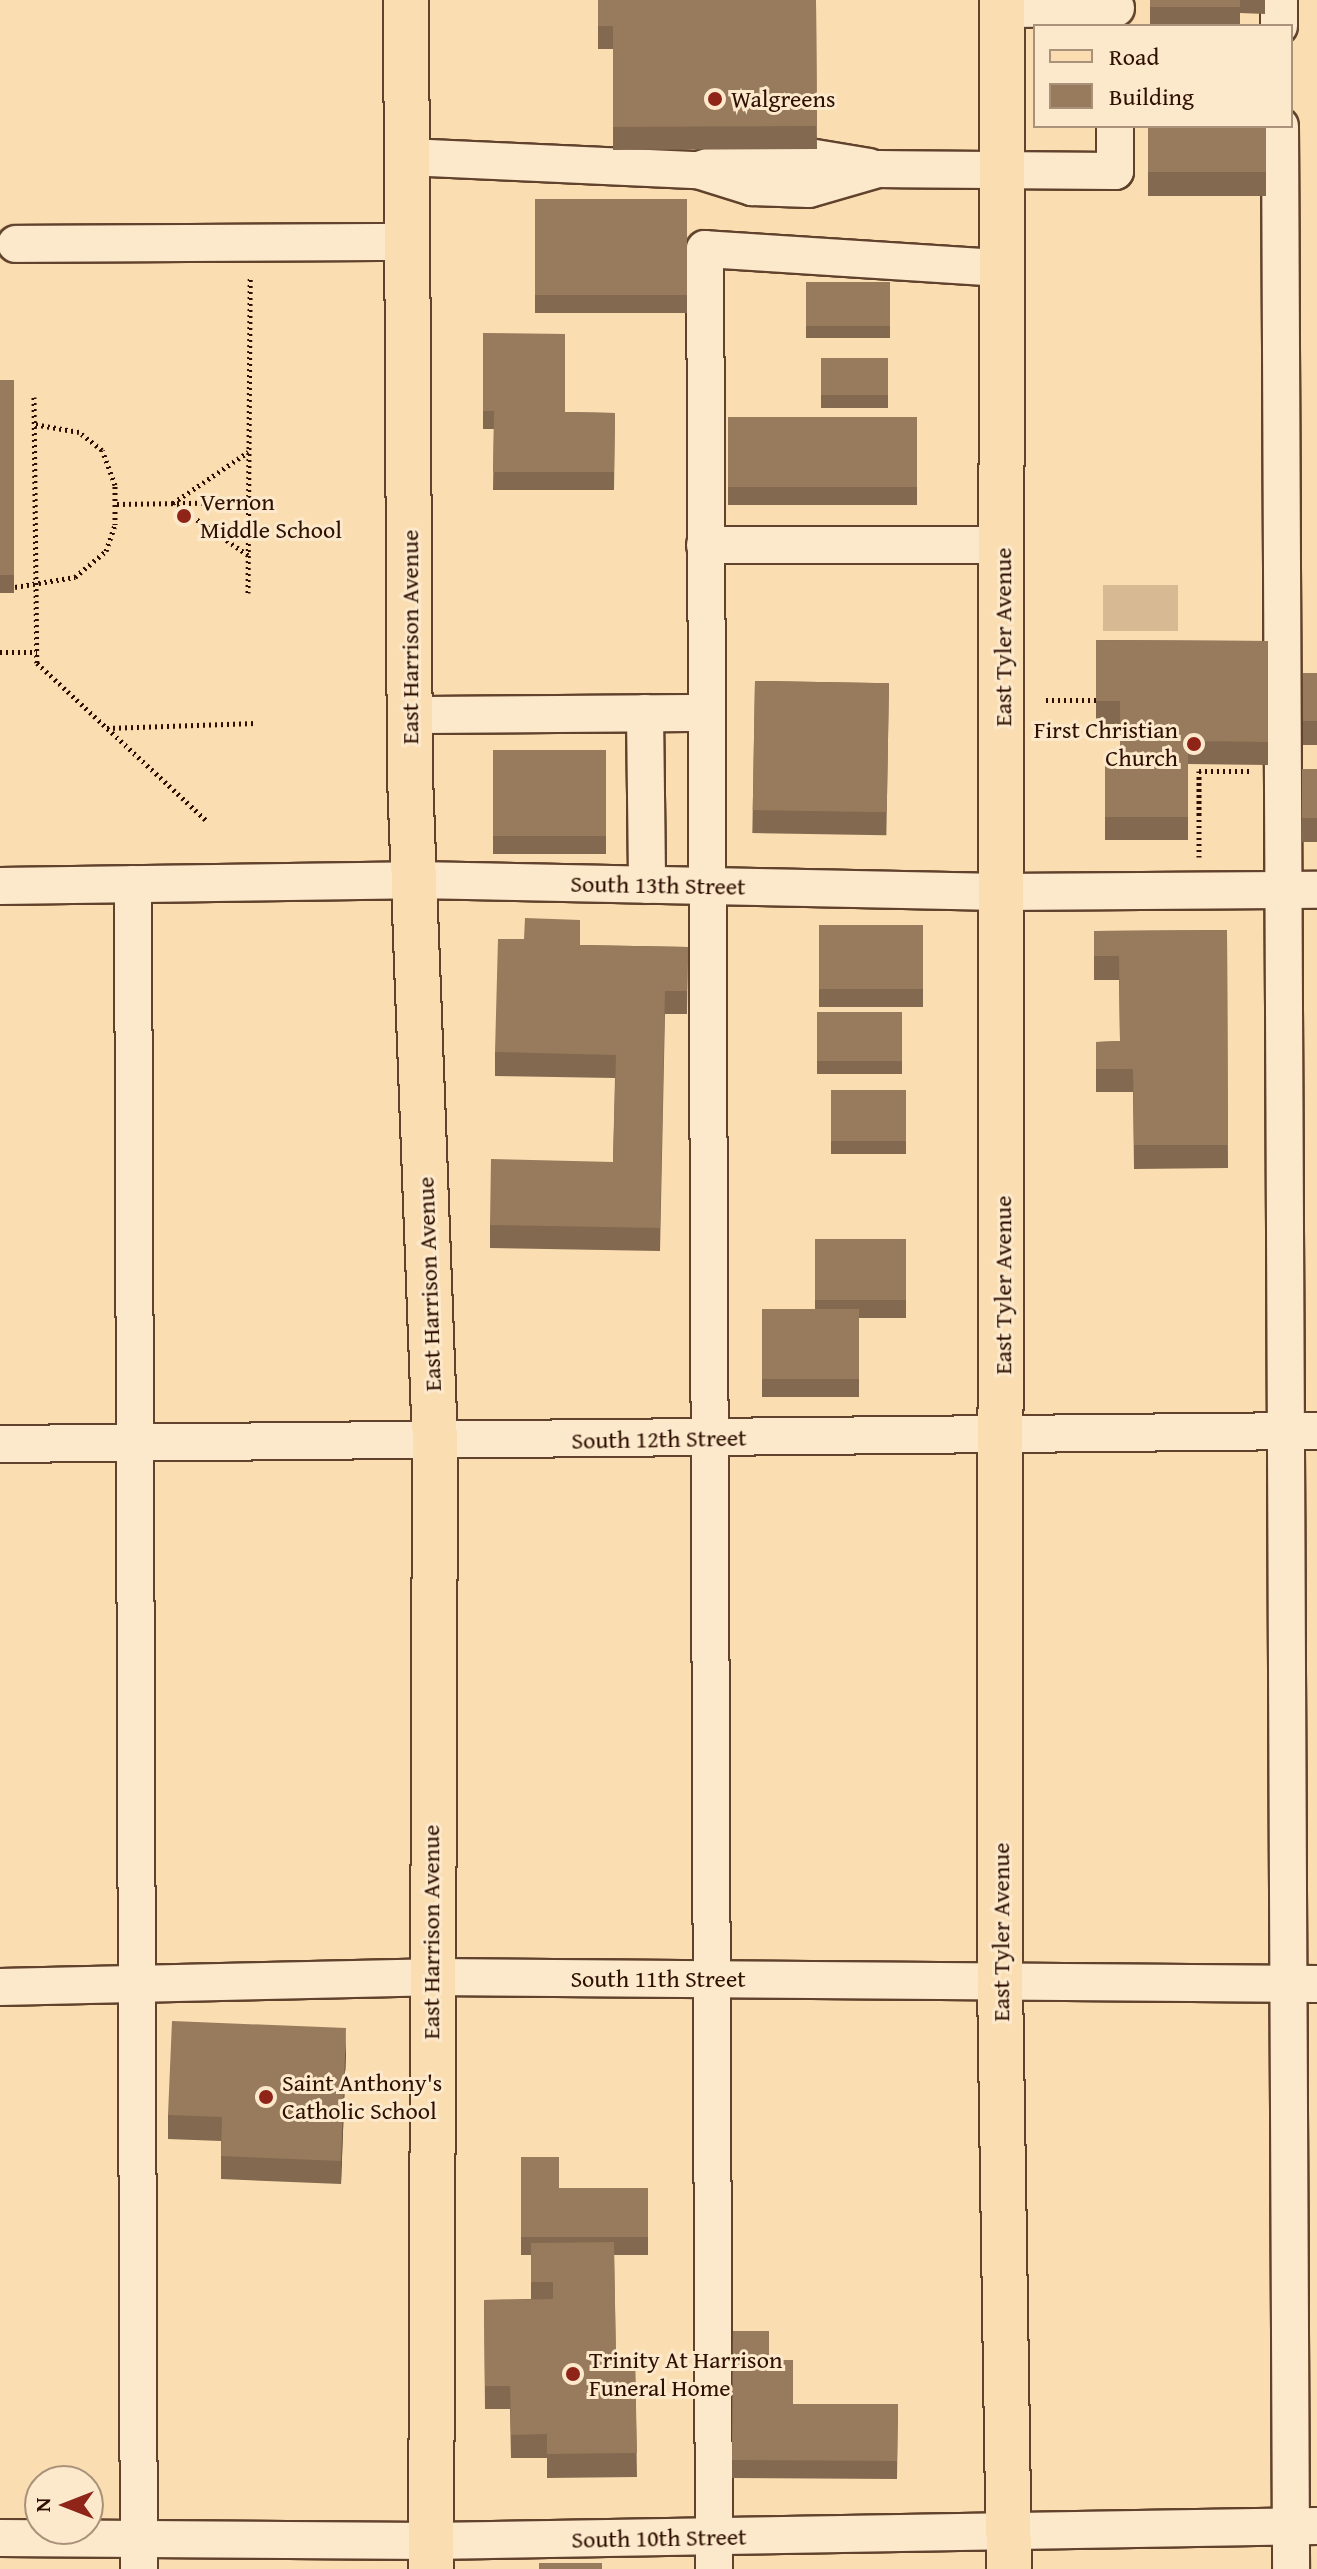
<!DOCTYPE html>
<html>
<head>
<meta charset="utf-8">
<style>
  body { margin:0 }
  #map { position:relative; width:1317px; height:2569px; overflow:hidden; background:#faddb1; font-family:"Gentium Book Plus",serif }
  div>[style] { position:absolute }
  .green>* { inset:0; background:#d7ba93; transform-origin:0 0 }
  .path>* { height:5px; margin-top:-2.5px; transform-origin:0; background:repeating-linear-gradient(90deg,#2e0f00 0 2px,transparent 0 6px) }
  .roads { filter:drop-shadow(2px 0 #61422c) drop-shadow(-2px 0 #61422c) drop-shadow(0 2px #61422c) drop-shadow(0 -2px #61422c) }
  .minor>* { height:36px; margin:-18px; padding:0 18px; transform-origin:18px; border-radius:18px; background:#fce9cc }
  .major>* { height:44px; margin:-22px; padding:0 22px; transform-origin:22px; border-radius:22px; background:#faddb1 }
  .wall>* { inset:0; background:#83694f; transform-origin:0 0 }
  .shaded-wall>* { inset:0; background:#6a5540 }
  .building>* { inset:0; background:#987a5c; transform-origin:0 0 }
  .dots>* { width:22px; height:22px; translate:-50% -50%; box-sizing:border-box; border:4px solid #fce9cc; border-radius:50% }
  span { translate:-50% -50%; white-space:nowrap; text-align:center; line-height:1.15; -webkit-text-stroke:6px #fce9cc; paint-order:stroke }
  .poi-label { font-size:24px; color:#2e0f00 }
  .left { translate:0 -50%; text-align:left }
  .right { translate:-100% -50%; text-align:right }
  .street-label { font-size:24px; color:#2e0f00 }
  .legend { position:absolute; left:1033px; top:24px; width:260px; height:104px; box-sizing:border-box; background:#fce9cc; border:2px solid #aa927a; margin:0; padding:10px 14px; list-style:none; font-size:24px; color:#2e0f00 }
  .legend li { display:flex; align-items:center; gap:16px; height:40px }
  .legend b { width:40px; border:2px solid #aa927a }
  .north { position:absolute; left:24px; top:2465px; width:80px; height:80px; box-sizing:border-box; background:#fce9cc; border:2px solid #aa927a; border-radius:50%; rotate:270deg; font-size:22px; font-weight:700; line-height:32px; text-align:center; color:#2e0f00 }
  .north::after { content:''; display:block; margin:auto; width:28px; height:36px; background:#8f2418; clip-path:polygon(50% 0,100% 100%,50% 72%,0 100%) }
</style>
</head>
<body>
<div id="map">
  <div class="green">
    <i style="left:1178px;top:585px;width:46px;height:75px;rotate:90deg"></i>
  </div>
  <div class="path">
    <i style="left:34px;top:397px;width:266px;rotate:89.4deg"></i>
    <i style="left:37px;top:663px;width:233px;rotate:42.9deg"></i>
    <i style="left:117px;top:504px;width:137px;rotate:-0.8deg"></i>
    <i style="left:248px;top:555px;width:91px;rotate:-145.3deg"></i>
    <i style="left:173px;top:503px;width:91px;rotate:-34.2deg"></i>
    <i style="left:15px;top:587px;width:61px;rotate:-9.5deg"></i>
    <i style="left:75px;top:577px;width:40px;rotate:-40deg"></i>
    <i style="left:106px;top:551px;width:28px;rotate:-71deg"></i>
    <i style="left:115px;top:525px;width:40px;rotate:-90deg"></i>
    <i style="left:115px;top:485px;width:37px;rotate:-110deg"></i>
    <i style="left:102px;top:450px;width:29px;rotate:-142deg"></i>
    <i style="left:79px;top:432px;width:46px;rotate:-169.9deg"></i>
    <i style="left:248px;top:593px;width:317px;rotate:-89.6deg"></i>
    <i style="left:0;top:652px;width:37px"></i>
    <i style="left:1046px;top:700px;width:50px"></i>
    <i style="left:107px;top:728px;width:149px;rotate:-1.9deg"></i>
    <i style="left:1199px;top:857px;width:86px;rotate:-90deg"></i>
    <i style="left:1199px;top:771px;width:52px"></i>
  </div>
  <div class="roads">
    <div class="minor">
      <i style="left:1279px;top:0;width:26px;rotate:90deg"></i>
      <i style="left:1002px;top:9px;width:114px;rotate:-0.5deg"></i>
      <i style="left:1280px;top:126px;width:2443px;rotate:89.74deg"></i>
      <i style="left:407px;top:157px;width:291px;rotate:2.6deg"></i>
      <i style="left:698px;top:170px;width:57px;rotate:17.5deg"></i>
      <i style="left:752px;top:187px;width:57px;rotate:2deg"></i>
      <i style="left:809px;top:189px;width:72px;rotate:-16.2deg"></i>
      <i style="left:878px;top:169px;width:237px;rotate:0.5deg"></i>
      <i style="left:1115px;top:171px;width:45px;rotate:-90deg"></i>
      <i style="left:698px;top:170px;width:42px;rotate:-18deg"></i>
      <i style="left:738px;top:157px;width:71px"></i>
      <i style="left:809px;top:157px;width:61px;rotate:9.5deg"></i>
      <i style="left:16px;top:244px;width:392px;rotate:-0.3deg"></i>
      <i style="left:705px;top:545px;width:297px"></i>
      <i style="left:645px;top:713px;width:172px;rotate:89.3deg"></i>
      <i style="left:410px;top:715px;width:295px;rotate:-0.4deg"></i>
      <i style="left:133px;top:884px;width:1685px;rotate:89.8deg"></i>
      <i style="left:0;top:886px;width:414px;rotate:-0.8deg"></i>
      <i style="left:414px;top:880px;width:586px;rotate:1.17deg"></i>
      <i style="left:1000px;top:892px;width:317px;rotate:-0.4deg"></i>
      <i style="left:0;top:1444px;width:1317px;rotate:-0.57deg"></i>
      <i style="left:0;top:1987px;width:431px;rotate:-1.3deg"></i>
      <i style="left:431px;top:1977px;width:886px;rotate:0.45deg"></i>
      <i style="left:0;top:2538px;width:431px;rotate:0.4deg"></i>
      <i style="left:431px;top:2541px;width:886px;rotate:-0.97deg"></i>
      <i style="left:714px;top:2569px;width:2320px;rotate:-90.22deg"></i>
      <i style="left:705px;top:249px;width:298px;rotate:3.7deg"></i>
    </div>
    <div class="major">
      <i style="left:406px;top:0;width:777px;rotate:89.71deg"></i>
      <i style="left:410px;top:777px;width:666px;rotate:87.85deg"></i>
      <i style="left:435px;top:1443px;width:1126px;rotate:90.2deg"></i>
      <i style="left:1002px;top:0;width:1982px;rotate:90.06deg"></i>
      <i style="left:1000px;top:1982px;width:587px;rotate:89.12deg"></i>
    </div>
  </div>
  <div class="wall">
    <i style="clip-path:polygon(598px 0,816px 0,817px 149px,613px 150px,613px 49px,598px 49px)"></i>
    <i style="clip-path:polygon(1150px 0,1265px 0,1265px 14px,1240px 13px,1240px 24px,1150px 24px)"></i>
    <i style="left:1148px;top:126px;width:118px;height:70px"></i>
    <i style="left:535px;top:199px;width:152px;height:114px"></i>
    <i style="left:806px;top:282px;width:84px;height:56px"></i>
    <i style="clip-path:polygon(483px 333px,565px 412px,615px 413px,614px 490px,493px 490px,494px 429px,483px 429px)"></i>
    <i style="left:821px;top:358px;width:67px;height:50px"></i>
    <i style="left:0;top:380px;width:14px;height:213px"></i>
    <i style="left:728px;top:417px;width:189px;height:88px"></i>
    <i style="clip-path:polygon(1096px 640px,1268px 641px,1268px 765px,1188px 764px,1188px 840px,1105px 840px,1105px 762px,1120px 762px,1120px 724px,1096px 724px)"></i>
    <i style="left:1303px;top:673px;width:14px;height:72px"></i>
    <i style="left:755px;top:681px;width:134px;height:152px;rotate:1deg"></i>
    <i style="left:493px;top:750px;width:113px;height:104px"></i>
    <i style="left:1302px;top:769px;width:15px;height:73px"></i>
    <i style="left:819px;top:925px;width:104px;height:82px"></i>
    <i style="clip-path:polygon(1227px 930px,1228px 1168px,1134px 1169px,1133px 1092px,1096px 1092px,1096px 1042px,1120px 1041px,1119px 980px,1094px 980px,1094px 931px)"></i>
    <i style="clip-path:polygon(580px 945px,688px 947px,687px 1014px,665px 1014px,660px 1251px,490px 1248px,490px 1225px,613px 1162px,615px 1078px,495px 1076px,495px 1052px)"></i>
    <i style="left:817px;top:1012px;width:85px;height:62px"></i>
    <i style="left:831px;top:1090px;width:75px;height:64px"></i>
    <i style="clip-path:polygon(815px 1239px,906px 1239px,906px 1318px,859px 1318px,859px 1397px,762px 1397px,762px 1309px,815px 1309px)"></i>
    <i style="clip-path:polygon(346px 2052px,341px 2184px,221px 2179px,221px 2141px,168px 2139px,168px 2115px)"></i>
    <i style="clip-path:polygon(521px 2157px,559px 2188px,648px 2188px,648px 2255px,614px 2255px,616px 2361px,635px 2360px,637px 2477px,547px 2478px,547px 2458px,511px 2458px,510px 2409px,485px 2409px,484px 2300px,531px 2299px,531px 2255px,521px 2255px)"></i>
    <i style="clip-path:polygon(733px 2331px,769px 2360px,793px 2404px,898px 2404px,897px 2479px,732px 2478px)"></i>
  </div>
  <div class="shaded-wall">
    <i style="clip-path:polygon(346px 2028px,346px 2052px,341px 2184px,341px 2161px)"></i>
  </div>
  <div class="building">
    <i style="clip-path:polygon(598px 0,816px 0,817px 126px,613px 127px,613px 26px,598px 26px)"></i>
    <i style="left:1150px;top:0;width:90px;height:7px"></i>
    <i style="left:1148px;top:24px;width:119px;height:2px"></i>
    <i style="left:1148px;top:126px;width:118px;height:46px"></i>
    <i style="left:535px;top:199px;width:152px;height:96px"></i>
    <i style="left:806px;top:282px;width:84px;height:44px"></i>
    <i style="clip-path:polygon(483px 333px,565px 334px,565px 412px,615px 413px,614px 472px,493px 472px,494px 411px,483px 411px)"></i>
    <i style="left:821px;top:358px;width:67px;height:37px"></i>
    <i style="left:0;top:380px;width:14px;height:195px"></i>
    <i style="left:728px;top:417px;width:189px;height:70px"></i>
    <i style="clip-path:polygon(1096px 640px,1268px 641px,1268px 742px,1188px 741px,1188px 817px,1105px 817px,1105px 762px,1120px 762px,1120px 701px,1096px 701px)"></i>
    <i style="left:1303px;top:673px;width:14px;height:48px"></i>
    <i style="left:755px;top:681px;width:134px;height:129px;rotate:1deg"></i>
    <i style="left:493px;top:750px;width:113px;height:86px"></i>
    <i style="left:1302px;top:769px;width:15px;height:49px"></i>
    <i style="clip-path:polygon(525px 918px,580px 920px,580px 945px,688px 947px,687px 991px,665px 991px,660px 1228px,490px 1225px,491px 1159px,613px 1162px,616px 1055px,495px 1052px,498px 939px,524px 939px)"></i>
    <i style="left:819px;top:925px;width:104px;height:64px"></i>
    <i style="clip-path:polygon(1227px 930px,1228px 1145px,1134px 1145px,1133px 1069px,1096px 1069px,1096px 1042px,1120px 1041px,1119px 956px,1094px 956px,1094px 931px)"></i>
    <i style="left:817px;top:1012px;width:85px;height:49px"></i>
    <i style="left:831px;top:1090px;width:75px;height:51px"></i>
    <i style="left:815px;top:1239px;width:91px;height:61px"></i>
    <i style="left:762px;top:1309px;width:97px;height:70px"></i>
    <i style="clip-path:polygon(172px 2021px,346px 2028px,341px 2161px,221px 2156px,222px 2117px,168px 2115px)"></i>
    <i style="clip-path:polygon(521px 2157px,559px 2157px,559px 2188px,648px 2188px,648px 2237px,521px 2237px)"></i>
    <i style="clip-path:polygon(614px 2242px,616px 2361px,635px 2360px,637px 2453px,547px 2454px,547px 2434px,511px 2435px,510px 2386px,485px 2386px,484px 2300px,553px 2299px,553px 2282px,531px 2282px,531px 2243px)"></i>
    <i style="clip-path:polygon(733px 2331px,769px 2331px,769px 2360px,793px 2360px,793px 2404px,898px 2404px,897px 2461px,732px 2460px)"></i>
    <i style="left:539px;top:2563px;width:63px;height:6px"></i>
  </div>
  <div class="dots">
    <i style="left:715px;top:99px;background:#8f2418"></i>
    <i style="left:184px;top:516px;background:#8f2418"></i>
    <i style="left:1194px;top:744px;background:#8f2418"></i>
    <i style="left:266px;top:2097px;background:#8f2418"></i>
    <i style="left:573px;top:2374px;background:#8f2418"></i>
  </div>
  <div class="poi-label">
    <span class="left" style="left:731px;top:99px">Walgreens</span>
    <span class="left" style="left:200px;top:516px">Vernon<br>Middle School</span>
    <span class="right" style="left:1178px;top:744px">First Christian<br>Church</span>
    <span class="left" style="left:282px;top:2097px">Saint Anthony's<br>Catholic School</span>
    <span class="left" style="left:589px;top:2374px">Trinity At Harrison<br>Funeral Home</span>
  </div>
  <div class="street-label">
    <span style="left:410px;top:637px;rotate:-90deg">East Harrison Avenue</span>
    <span style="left:1003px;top:637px;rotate:-90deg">East Tyler Avenue</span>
    <span style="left:658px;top:885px;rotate:1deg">South 13th Street</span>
    <span style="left:429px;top:1284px;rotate:-92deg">East Harrison Avenue</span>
    <span style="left:1003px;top:1285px;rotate:-90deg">East Tyler Avenue</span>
    <span style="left:659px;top:1439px;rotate:-1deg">South 12th Street</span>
    <span style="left:431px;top:1932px;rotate:-90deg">East Harrison Avenue</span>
    <span style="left:1001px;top:1932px;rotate:-90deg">East Tyler Avenue</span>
    <span style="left:658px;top:1979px">South 11th Street</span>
    <span style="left:659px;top:2538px;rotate:-1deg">South 10th Street</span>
  </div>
  <ul class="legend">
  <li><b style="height:10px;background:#faddb1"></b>Road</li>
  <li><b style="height:22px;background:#987a5c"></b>Building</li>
  </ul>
  <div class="north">N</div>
</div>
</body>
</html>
